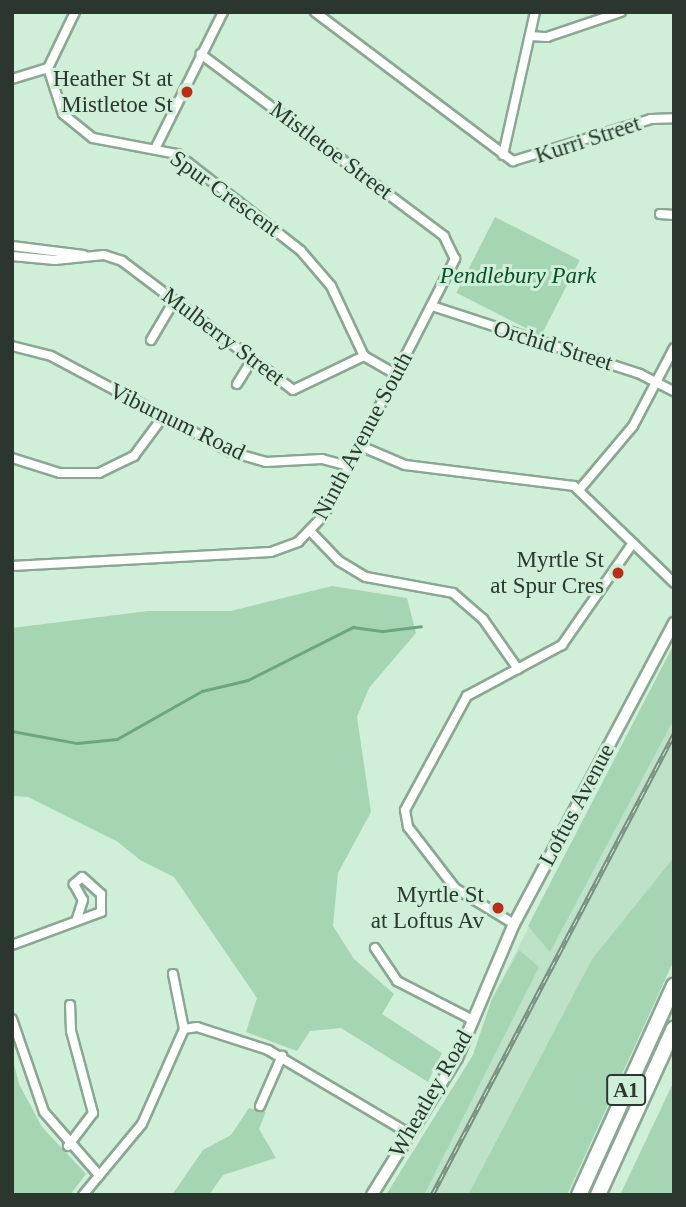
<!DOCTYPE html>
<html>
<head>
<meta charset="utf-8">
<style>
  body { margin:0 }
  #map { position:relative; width:686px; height:1207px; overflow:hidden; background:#d0efd8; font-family:Georgia,serif }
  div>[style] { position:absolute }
  .built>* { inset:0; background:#bee2c8 }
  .green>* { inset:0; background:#a5d5b3; transform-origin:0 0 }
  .stream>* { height:2.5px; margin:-1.25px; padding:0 1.25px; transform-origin:1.25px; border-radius:1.25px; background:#6ca67e }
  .roads { filter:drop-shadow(2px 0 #8aa792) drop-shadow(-2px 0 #8aa792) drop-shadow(0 2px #8aa792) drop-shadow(0 -2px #8aa792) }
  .minor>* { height:8px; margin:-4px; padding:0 4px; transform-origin:4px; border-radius:4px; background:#fff }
  .tertiary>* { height:10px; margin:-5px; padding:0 5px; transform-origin:5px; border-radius:5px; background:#fff }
  .trunk>* { height:14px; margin:-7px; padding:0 7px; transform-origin:7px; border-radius:7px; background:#fff }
  .rail>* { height:5px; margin-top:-2.5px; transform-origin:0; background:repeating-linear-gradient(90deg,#d0efd8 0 8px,#798e7f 0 16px); box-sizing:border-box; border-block:2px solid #798e7f }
  .dots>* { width:19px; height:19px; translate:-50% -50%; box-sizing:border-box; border:4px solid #d0efd8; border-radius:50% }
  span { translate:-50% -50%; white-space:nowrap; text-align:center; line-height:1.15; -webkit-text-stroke:6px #d0efd8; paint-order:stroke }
  .shield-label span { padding:2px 5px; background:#d0efd8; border:2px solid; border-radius:5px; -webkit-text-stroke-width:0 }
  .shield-label { font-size:21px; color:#2a362e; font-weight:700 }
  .poi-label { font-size:23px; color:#2a362e }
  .right { translate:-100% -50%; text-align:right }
  .street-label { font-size:23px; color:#2a362e }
  .park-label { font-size:23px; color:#09502a; font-style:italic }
  .frame { position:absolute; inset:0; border:14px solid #2a362e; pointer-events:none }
</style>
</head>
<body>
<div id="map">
  <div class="built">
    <i style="clip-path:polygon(674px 644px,674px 857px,592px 959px,468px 1195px,386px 1195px,473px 1055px,492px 999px)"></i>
  </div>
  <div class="green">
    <i style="left:495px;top:217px;width:95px;height:85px;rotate:27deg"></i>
    <i style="clip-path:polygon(332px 586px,407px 598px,416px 633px,369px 688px,357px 717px,371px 812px,338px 873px,333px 926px,354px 959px,394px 994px,382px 1014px,442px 1053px,428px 1082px,341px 1028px,310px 1031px,297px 1051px,246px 1032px,257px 998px,174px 877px,140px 860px,118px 842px,28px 797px,12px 796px,12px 628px,148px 611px,231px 611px)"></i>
    <i style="clip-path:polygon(674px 644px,674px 719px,550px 952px,528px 926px)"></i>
    <i style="clip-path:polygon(674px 857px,674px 960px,567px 1195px,468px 1195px,592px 959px)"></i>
    <i style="clip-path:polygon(519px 950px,539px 967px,424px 1195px,386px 1195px,473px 1055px,492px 999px)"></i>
    <i style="clip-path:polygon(12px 1056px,19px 1084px,42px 1127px,86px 1174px,70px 1195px,12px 1195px)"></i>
    <i style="clip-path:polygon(674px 1081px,674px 1195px,620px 1195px)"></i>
    <i style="clip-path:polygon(249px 1108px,266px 1112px,259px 1129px,276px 1158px,223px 1175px,209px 1195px,172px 1195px,203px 1150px,231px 1135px)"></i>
  </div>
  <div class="stream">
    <i style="left:12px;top:731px;width:66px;rotate:10.5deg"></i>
    <i style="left:77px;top:743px;width:40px;rotate:-5.7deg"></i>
    <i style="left:117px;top:739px;width:98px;rotate:-29.5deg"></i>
    <i style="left:202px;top:691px;width:47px;rotate:-13.4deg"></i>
    <i style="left:248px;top:680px;width:118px;rotate:-26.8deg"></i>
    <i style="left:353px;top:627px;width:30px;rotate:8deg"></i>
    <i style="left:383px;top:631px;width:38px;rotate:-7deg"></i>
  </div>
  <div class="roads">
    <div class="minor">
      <i style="left:75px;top:12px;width:62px;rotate:115.7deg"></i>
      <i style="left:48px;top:68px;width:48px;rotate:71.9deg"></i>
      <i style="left:63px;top:114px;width:38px;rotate:39deg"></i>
      <i style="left:93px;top:138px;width:86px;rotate:10.8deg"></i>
      <i style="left:177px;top:154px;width:157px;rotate:38deg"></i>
      <i style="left:301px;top:251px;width:46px;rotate:49.4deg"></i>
      <i style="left:331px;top:286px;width:77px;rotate:64.8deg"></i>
      <i style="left:364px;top:356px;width:36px;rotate:30deg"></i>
      <i style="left:315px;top:12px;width:248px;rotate:37deg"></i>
      <i style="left:513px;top:161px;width:144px;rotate:-16.9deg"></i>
      <i style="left:651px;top:119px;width:23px;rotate:-2deg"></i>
      <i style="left:531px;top:36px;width:16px;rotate:4deg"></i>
      <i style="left:547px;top:37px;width:78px;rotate:-18.7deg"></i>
      <i style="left:12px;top:79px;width:38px;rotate:-17deg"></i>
      <i style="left:156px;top:147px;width:151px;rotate:-63.6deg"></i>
      <i style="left:503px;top:155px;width:147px;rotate:-77.4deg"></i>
      <i style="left:660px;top:214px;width:14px;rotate:4deg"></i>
      <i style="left:12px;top:246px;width:72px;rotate:7.2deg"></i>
      <i style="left:12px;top:256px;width:43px;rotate:5.3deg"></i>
      <i style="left:55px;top:260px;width:49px;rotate:-5.8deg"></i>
      <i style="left:104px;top:255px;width:19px;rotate:18deg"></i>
      <i style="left:122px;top:261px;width:214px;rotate:37deg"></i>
      <i style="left:293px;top:390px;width:79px;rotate:-25.6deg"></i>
      <i style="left:432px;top:306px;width:219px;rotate:18.1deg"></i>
      <i style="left:640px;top:374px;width:38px;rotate:27deg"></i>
      <i style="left:151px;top:340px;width:45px;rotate:-59.5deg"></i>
      <i style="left:12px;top:346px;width:40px;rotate:14.4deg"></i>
      <i style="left:51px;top:356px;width:204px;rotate:28.1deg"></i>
      <i style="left:231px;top:452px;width:36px;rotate:16deg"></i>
      <i style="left:266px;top:462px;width:56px;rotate:-3.1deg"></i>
      <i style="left:322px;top:459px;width:28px;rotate:15deg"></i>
      <i style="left:237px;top:384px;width:28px;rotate:-58deg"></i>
      <i style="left:358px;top:445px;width:51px;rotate:23.1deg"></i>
      <i style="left:405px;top:465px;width:170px;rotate:7.1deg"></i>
      <i style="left:574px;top:486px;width:139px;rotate:44.1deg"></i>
      <i style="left:12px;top:458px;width:50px;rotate:17.4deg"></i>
      <i style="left:60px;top:473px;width:39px"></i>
      <i style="left:99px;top:473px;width:39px;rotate:-26deg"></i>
      <i style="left:134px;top:456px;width:49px;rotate:-53.4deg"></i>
      <i style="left:580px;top:489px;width:82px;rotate:-49.9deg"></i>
      <i style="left:633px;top:426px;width:88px;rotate:-62.3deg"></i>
      <i style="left:311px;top:532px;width:40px;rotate:46deg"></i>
      <i style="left:339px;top:561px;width:31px;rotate:31deg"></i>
      <i style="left:366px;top:577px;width:88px;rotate:10.4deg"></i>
      <i style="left:453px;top:593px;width:40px;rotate:41deg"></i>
      <i style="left:483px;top:619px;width:61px;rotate:55deg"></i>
      <i style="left:12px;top:566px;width:259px;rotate:-3.1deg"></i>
      <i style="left:271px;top:552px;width:29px;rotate:-20deg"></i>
      <i style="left:298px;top:542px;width:37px;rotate:-46deg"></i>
      <i style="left:324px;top:515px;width:288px;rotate:-62.9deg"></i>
      <i style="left:455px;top:259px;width:25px;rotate:-116deg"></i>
      <i style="left:444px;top:236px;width:304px;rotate:-143.2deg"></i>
      <i style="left:514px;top:924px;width:69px;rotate:-148.6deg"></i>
      <i style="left:455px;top:888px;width:77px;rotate:-127.6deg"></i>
      <i style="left:408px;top:827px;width:17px;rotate:-100deg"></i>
      <i style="left:405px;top:810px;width:130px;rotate:-61.5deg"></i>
      <i style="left:467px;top:696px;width:108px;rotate:-28.2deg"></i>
      <i style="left:562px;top:645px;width:124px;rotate:-55.2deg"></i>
      <i style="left:12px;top:945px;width:95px;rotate:-20.3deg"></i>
      <i style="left:101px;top:912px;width:18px;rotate:-90deg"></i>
      <i style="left:101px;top:894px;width:25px;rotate:-138deg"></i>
      <i style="left:82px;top:877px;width:11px;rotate:139deg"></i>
      <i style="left:74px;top:884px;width:18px;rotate:61deg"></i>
      <i style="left:83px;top:900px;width:22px;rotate:108deg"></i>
      <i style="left:375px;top:948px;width:40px;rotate:56deg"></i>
      <i style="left:397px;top:981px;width:85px;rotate:27.2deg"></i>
      <i style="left:173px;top:974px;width:56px;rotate:78.7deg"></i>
      <i style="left:12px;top:1019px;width:98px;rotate:71deg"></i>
      <i style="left:44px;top:1112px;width:84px;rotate:48.9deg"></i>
      <i style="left:184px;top:1029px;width:13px;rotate:-9deg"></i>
      <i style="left:197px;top:1027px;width:75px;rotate:17.9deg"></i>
      <i style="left:268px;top:1050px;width:165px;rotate:30.6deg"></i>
      <i style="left:260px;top:1106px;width:55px;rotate:-66.3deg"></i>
      <i style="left:68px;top:1146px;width:41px;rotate:-52.9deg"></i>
      <i style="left:93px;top:1113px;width:85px;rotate:-105deg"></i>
      <i style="left:71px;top:1031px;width:26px;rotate:-92deg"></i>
      <i style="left:83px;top:1195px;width:92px;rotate:-50.3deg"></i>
      <i style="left:142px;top:1124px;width:104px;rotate:-66.1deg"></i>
    </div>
    <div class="tertiary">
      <i style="left:372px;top:1195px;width:161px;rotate:-58.2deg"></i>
      <i style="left:457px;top:1058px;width:146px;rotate:-67deg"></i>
      <i style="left:514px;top:924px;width:341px;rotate:-62deg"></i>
    </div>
    <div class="trunk">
      <i style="left:579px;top:1195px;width:230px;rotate:-65.6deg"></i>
      <i style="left:598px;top:1195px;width:183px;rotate:-65.5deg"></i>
    </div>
  </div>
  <div class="rail">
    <i style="left:432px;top:1195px;width:521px;rotate:-62.3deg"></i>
  </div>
  <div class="dots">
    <i style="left:187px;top:92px;background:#ba2e19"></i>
    <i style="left:618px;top:573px;background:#ba2e19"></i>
    <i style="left:498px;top:908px;background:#ba2e19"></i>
  </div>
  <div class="shield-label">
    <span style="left:626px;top:1090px">A1</span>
  </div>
  <div class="poi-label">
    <span class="right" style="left:173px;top:92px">Heather St at<br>Mistletoe St</span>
    <span class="right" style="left:604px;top:573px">Myrtle St<br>at Spur Cres</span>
    <span class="right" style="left:484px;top:908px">Myrtle St<br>at Loftus Av</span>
  </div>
  <div class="street-label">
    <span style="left:588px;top:140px;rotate:-18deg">Kurri Street</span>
    <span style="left:331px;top:151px;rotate:37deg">Mistletoe Street</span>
    <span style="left:225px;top:194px;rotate:36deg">Spur Crescent</span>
    <span style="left:223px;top:337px;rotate:37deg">Mulberry Street</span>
    <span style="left:553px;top:346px;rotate:17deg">Orchid Street</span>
    <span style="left:177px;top:422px;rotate:26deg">Viburnum Road</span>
    <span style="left:363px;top:436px;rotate:-62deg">Ninth Avenue South</span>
    <span style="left:577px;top:805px;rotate:-62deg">Loftus Avenue</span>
    <span style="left:431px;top:1094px;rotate:-60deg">Wheatley Road</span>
  </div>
  <div class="park-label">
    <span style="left:518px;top:276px">Pendlebury Park</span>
  </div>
  <div class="frame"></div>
</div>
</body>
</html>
